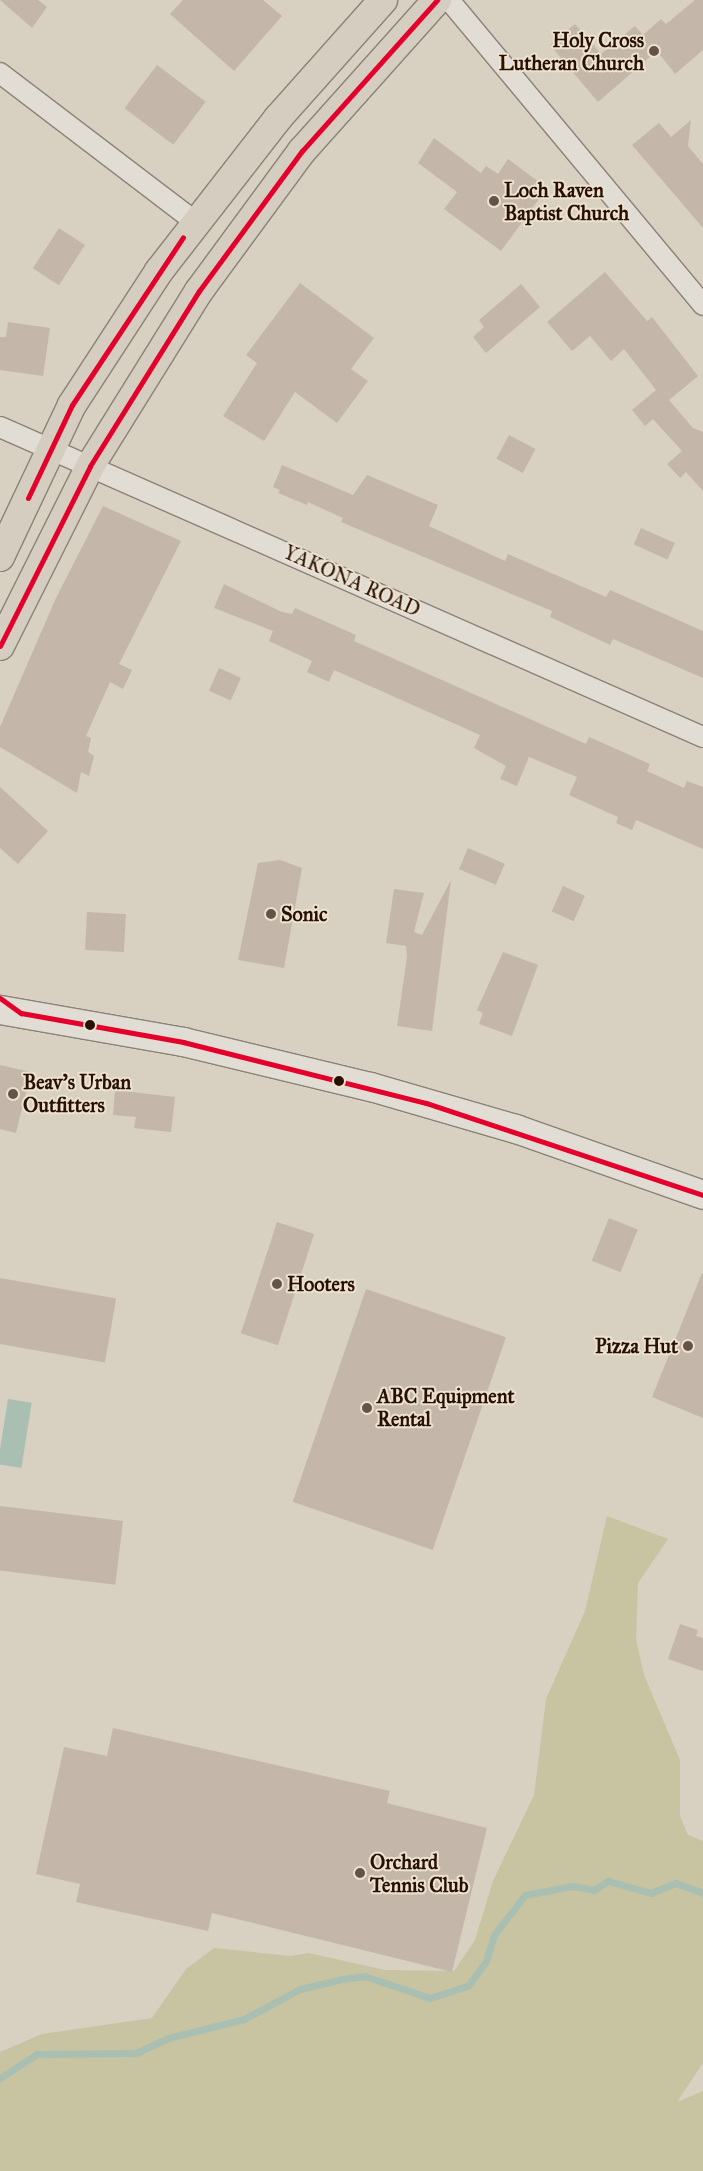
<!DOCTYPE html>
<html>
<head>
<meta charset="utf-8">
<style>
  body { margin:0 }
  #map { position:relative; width:703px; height:2171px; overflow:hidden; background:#d8d0c0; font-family:"IM FELL Great Primer",serif }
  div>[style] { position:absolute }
  .green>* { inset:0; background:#c8c4a1 }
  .water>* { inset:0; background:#a9bfb1; transform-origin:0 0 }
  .stream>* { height:7px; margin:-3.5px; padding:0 3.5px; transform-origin:3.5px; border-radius:3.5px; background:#a9bfb1 }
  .building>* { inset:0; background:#c4b7aa; transform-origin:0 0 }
  .roads { filter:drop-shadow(1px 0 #8a8278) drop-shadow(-1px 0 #8a8278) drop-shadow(0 1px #8a8278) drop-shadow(0 -1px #8a8278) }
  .minor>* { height:20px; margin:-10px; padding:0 10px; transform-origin:10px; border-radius:10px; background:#e1ddd4 }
  .secondary>* { height:28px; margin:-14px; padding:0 14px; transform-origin:14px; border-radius:14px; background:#e1ddd4 }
  .primary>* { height:28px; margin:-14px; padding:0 14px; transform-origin:14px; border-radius:14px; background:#d5cdc0 }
  .bus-1>* { height:5px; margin:-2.5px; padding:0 2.5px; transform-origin:2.5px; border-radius:2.5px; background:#e4002b }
  .dots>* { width:14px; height:14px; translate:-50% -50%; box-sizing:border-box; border:2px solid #ece2cf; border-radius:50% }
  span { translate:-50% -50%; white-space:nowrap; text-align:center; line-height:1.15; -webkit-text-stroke:4px #ece2cf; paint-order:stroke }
  .poi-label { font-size:20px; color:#281006; font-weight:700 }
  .right { translate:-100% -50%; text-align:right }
  .left { translate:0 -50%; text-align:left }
  .street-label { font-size:20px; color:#281006 }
</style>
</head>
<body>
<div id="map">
  <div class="green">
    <i style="clip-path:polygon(607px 1516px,668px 1539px,638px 1583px,636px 1639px,644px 1675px,680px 1760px,680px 1816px,688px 1835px,703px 1841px,703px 2063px,677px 2102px,703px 2091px,703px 2171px,0 2171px,0 2052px,42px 2034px,152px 2018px,186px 1969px,214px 1948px,291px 1956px,309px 1953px,385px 1970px,454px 1971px,475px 1940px,493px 1881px,534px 1795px,546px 1699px,585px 1611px)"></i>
  </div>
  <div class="water">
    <i style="left:8px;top:1399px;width:24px;height:66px;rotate:9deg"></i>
  </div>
  <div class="stream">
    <i style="left:0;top:2078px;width:44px;rotate:-33deg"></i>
    <i style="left:37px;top:2054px;width:99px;rotate:-0.6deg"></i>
    <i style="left:136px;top:2053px;width:35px;rotate:-25deg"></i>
    <i style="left:168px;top:2038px;width:78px;rotate:-14deg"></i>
    <i style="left:244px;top:2019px;width:64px;rotate:-28.2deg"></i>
    <i style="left:300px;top:1989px;width:43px;rotate:-13.4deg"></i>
    <i style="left:342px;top:1979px;width:23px;rotate:-7deg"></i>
    <i style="left:365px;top:1976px;width:69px;rotate:18.7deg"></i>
    <i style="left:430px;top:1998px;width:40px;rotate:-18deg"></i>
    <i style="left:468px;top:1986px;width:31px;rotate:-54deg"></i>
    <i style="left:486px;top:1961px;width:27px;rotate:-73deg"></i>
    <i style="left:494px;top:1935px;width:51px;rotate:-52.2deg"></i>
    <i style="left:525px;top:1895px;width:48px;rotate:-10.8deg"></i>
    <i style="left:572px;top:1886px;width:22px;rotate:10deg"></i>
    <i style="left:594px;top:1890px;width:17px;rotate:-33deg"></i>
    <i style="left:608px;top:1881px;width:45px;rotate:15.6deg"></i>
    <i style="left:651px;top:1893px;width:27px;rotate:-22deg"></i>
    <i style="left:676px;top:1883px;width:29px;rotate:20deg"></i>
  </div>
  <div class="building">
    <i style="clip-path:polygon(0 0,38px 0,47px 7px,32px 28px)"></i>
    <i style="clip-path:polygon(183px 0,263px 0,282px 16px,234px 71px,170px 14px)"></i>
    <i style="clip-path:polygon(695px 0,703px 0,703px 50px,675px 74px,657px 51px,598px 102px,550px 45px,575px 24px,601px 54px,635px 26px,643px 35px,661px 19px,666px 24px)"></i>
    <i style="left:157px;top:65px;width:61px;height:54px;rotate:37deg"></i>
    <i style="clip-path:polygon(691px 120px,688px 146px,703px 164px,703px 228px,632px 145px,659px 123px,671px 137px)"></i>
    <i style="clip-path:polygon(434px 138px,481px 173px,486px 166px,498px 174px,508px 159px,547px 188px,501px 251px,444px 209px,457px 192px,418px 163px)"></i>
    <i style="left:59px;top:228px;width:31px;height:48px;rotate:33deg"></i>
    <i style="clip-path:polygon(605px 272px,647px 321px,652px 317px,698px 376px,669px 400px,693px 428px,703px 432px,703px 491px,686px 472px,680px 478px,667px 464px,682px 451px,653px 419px,645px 426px,632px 410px,656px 390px,624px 349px,611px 361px,590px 336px,572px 351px,547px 322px)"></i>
    <i style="clip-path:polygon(300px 283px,374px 338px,351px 369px,368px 381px,337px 423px,295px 392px,264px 441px,223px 416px,257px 363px,246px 355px)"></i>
    <i style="clip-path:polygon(521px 284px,540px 307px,486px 353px,473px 337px,484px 327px,479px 320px)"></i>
    <i style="clip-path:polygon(8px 322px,50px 328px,43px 376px,0 370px,0 337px,6px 337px)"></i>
    <i style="left:509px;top:435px;width:30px;height:27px;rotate:28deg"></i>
    <i style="clip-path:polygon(282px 465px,353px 495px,367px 475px,438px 505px,429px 526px,505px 561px,508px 554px,606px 597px,610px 590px,703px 631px,703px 678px,613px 639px,610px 645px,550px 617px,552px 611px,341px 522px,343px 518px,308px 502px,307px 505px,278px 493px,280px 490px,273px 487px)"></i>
    <i style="clip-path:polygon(103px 506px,181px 541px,119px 664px,132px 670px,123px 689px,110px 682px,86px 736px,91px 738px,88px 752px,94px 756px,89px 776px,81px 772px,77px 793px,0 747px,0 727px,56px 598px)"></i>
    <i style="left:641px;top:528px;width:37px;height:18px;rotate:24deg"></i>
    <i style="clip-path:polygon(224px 584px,282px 612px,292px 614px,295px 608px,356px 635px,354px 641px,586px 744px,589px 737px,650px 764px,647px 771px,684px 788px,687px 781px,703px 787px,703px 849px,636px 820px,632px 830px,616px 823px,618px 817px,569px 795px,577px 777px,529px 757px,517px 786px,500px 779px,506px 766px,474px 748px,480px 735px,334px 670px,329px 682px,307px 672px,312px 661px,269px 641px,273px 631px,214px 608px)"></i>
    <i style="left:219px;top:668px;width:24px;height:25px;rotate:24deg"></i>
    <i style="clip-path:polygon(0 787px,48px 831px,18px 864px,0 848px)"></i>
    <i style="left:468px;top:848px;width:40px;height:23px;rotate:23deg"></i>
    <i style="clip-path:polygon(280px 860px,302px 868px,284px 968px,238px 960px,258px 863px)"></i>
    <i style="clip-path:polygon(451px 880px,432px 1031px,397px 1026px,407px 957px,406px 946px,386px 943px,394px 889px,424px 893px,414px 932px,422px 935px)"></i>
    <i style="left:563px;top:886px;width:24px;height:28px;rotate:24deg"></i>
    <i style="left:87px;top:912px;width:39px;height:38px;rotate:3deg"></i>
    <i style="clip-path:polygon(503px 952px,538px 965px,512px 1036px,479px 1024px,483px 1013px,477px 1010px)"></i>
    <i style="clip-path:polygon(0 1065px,31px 1072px,16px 1133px,0 1129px)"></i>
    <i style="clip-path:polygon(115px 1090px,175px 1097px,171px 1132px,134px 1128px,136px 1117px,113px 1115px)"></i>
    <i style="left:609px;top:1218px;width:31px;height:46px;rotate:22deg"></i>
    <i style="left:277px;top:1222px;width:39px;height:117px;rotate:18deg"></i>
    <i style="clip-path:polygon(702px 1273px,703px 1273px,703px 1418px,652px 1397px)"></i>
    <i style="left:0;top:1278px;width:118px;height:65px;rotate:10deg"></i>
    <i style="left:366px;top:1289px;width:148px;height:225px;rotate:19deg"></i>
    <i style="left:0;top:1506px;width:124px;height:64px;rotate:7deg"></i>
    <i style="clip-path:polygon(680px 1624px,698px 1630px,696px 1636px,703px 1638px,703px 1671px,668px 1659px)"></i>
    <i style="clip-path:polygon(113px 1728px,390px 1791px,387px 1803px,487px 1828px,452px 1972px,212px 1913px,208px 1931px,76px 1902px,80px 1884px,36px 1874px,64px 1747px,107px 1756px)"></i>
  </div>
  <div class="roads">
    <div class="minor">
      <i style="left:449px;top:0;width:397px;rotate:50.2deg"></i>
      <i style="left:0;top:73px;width:244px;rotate:37.3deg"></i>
      <i style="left:0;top:427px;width:768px;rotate:23.8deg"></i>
    </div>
    <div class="secondary">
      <i style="left:0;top:1010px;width:186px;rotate:9.9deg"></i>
      <i style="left:183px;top:1042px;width:193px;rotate:13.5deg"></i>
      <i style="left:371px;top:1087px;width:151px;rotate:16.2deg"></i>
      <i style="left:516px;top:1129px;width:198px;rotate:19.4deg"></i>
    </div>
    <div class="primary">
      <i style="left:0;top:557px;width:168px;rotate:-64.7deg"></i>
      <i style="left:72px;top:405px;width:160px;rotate:-57deg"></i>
      <i style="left:159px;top:271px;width:194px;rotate:-52.1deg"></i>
      <i style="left:278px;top:118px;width:158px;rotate:-48.3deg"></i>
      <i style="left:0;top:646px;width:201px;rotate:-63.4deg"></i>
      <i style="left:90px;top:466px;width:206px;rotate:-58.1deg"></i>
      <i style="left:199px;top:291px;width:174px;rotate:-53.7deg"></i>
      <i style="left:302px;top:151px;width:203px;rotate:-48.2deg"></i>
    </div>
  </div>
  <div class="bus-1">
    <i style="left:28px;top:498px;width:103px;rotate:-64.7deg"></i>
    <i style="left:72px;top:405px;width:201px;rotate:-56.5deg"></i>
    <i style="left:0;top:646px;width:201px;rotate:-63.4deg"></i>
    <i style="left:90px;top:466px;width:206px;rotate:-58.1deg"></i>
    <i style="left:199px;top:291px;width:174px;rotate:-53.7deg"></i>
    <i style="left:302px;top:151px;width:203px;rotate:-48.2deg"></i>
    <i style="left:0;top:998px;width:26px;rotate:36deg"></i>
    <i style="left:21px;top:1013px;width:165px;rotate:10.1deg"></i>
    <i style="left:183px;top:1042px;width:251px;rotate:14.1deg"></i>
    <i style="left:426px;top:1103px;width:292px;rotate:18.4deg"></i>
  </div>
  <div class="dots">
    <i style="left:654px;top:51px;background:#665347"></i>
    <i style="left:494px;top:201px;background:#665347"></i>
    <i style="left:271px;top:914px;background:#665347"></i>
    <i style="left:90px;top:1025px;background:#281006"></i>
    <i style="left:339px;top:1081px;background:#281006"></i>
    <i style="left:13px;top:1094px;background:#665347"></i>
    <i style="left:277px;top:1284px;background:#665347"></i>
    <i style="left:688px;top:1346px;background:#665347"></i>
    <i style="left:367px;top:1408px;background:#665347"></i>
    <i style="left:360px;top:1873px;background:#665347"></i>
  </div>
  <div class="poi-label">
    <span class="right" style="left:644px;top:52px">Holy Cross<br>Lutheran Church</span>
    <span class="left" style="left:504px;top:202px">Loch Raven<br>Baptist Church</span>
    <span class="left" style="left:281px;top:914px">Sonic</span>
    <span class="left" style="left:23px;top:1094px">Beav's Urban<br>Outfitters</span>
    <span class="left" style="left:287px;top:1284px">Hooters</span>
    <span class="right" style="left:678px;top:1346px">Pizza Hut</span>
    <span class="left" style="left:377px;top:1408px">ABC Equipment<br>Rental</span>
    <span class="left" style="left:370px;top:1874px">Orchard<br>Tennis Club</span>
  </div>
  <div class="street-label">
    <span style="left:352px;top:581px;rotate:24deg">YAKONA ROAD</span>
  </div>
</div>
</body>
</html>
